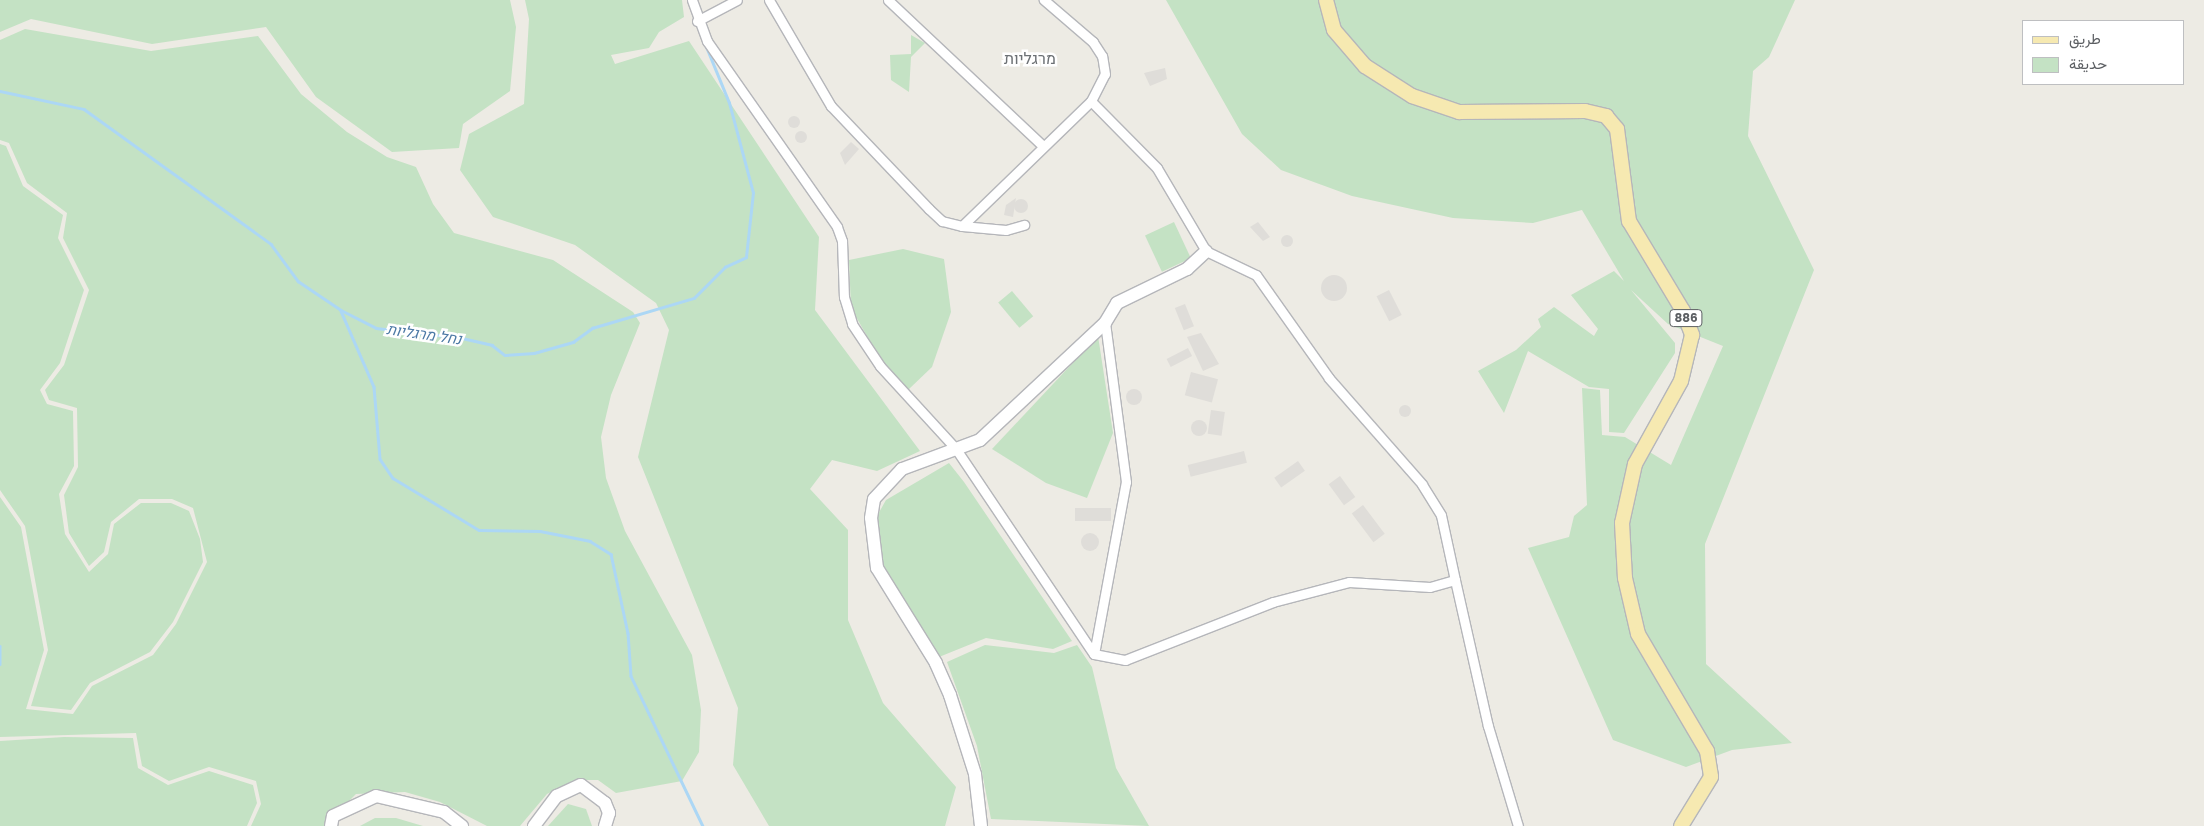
<!DOCTYPE html>
<html>
<head>
<meta charset="utf-8">
<style>
  body { margin:0 }
  #map { position:relative; width:2204px; height:826px; overflow:hidden; background:#edebe4; font-family:Poppins,Vazirmatn,Heebo,sans-serif }
  div>[style] { position:absolute }
  .industrial>* { inset:0; background:#dfddd9; transform-origin:0 0 }
  .round { border-radius:50% }
  .green>* { inset:0; background:#c4e2c4; transform-origin:0 0 }
  .stream>* { height:2.5px; margin:-1.25px; padding:0 1.25px; transform-origin:1.25px; border-radius:1.25px; background:#acd7f5 }
  .roads { filter:drop-shadow(1px 0 #b5b6ba) drop-shadow(-1px 0 #b5b6ba) drop-shadow(0 1px #b5b6ba) drop-shadow(0 -1px #b5b6ba) }
  .street>* { height:9px; margin:-4.5px; padding:0 4.5px; transform-origin:4.5px; border-radius:4.5px; background:#fff }
  .secondary>* { height:12px; margin:-6px; padding:0 6px; transform-origin:6px; border-radius:6px; background:#fff }
  .primary>* { height:14px; margin:-7px; padding:0 7px; transform-origin:7px; border-radius:7px; background:#f6e9b1 }
  span { translate:-50% -50%; white-space:nowrap; text-align:center; line-height:1.15; -webkit-text-stroke:5px #fff; paint-order:stroke }
  .shield-label span { padding:1px 4px; background:#fff; border:1px solid; border-radius:4px; -webkit-text-stroke-width:0 }
  .shield-label { font-size:12px; color:#5c5f63; font-weight:700 }
  .water-label { font-size:15px; color:#4c79a5; font-style:italic }
  .quarter-label { font-size:16px; color:#6d7175 }
  .legend { position:absolute; left:2022px; top:20px; width:162px; height:65px; box-sizing:border-box; background:#fff; border:1px solid #bebfc1; margin:0; padding:6px 9px; list-style:none; font-size:15px; color:#5c5f63 }
  .legend li { display:flex; align-items:center; gap:10px; height:25px }
  .legend b { width:25px; border:1px solid #bebfc1 }
</style>
</head>
<body>
<div id="map">
  <div class="industrial">
    <i style="clip-path:polygon(1165px 68px,1167px 79px,1150px 86px,1144px 73px)"></i>
    <i class="round" style="left:788px;top:116px;width:12px;height:12px"></i>
    <i class="round" style="left:795px;top:131px;width:12px;height:12px"></i>
    <i style="clip-path:polygon(851px 142px,859px 149px,845px 165px,840px 153px)"></i>
    <i style="clip-path:polygon(1016px 198px,1013px 217px,1004px 215px,1006px 205px)"></i>
    <i class="round" style="left:1014px;top:199px;width:14px;height:14px"></i>
    <i style="clip-path:polygon(1258px 222px,1270px 237px,1263px 241px,1250px 227px)"></i>
    <i class="round" style="left:1281px;top:235px;width:12px;height:12px"></i>
    <i class="round" style="left:1321px;top:275px;width:26px;height:26px"></i>
    <i style="left:1389px;top:290px;width:28px;height:14px;rotate:63deg"></i>
    <i style="left:1185px;top:304px;width:24px;height:11px;rotate:68deg"></i>
    <i style="clip-path:polygon(1201px 333px,1219px 364px,1203px 371px,1187px 337px)"></i>
    <i style="left:1188px;top:348px;width:9px;height:24px;rotate:63deg"></i>
    <i style="left:1191px;top:372px;width:28px;height:24px;rotate:15deg"></i>
    <i class="round" style="left:1126px;top:389px;width:16px;height:16px"></i>
    <i class="round" style="left:1399px;top:405px;width:12px;height:12px"></i>
    <i style="left:1211px;top:410px;width:14px;height:24px;rotate:8deg"></i>
    <i class="round" style="left:1191px;top:420px;width:16px;height:16px"></i>
    <i style="left:1244px;top:451px;width:12px;height:58px;rotate:76deg"></i>
    <i style="left:1298px;top:461px;width:12px;height:29px;rotate:55deg"></i>
    <i style="left:1340px;top:476px;width:26px;height:14px;rotate:54deg"></i>
    <i style="left:1363px;top:505px;width:36px;height:14px;rotate:53deg"></i>
    <i style="left:1075px;top:508px;width:36px;height:13px"></i>
    <i class="round" style="left:1081px;top:533px;width:18px;height:18px"></i>
  </div>
  <div class="green">
    <i style="clip-path:polygon(0 0,510px 0,516px 27px,510px 91px,463px 124px,459px 148px,392px 152px,316px 97px,266px 27px,152px 44px,31px 19px,0 32px)"></i>
    <i style="clip-path:polygon(525px 0,682px 0,684px 17px,659px 32px,649px 48px,611px 55px,615px 64px,689px 41px,819px 237px,815px 310px,920px 451px,877px 471px,832px 460px,810px 489px,848px 530px,848px 620px,883px 703px,956px 787px,945px 826px,769px 826px,733px 765px,738px 708px,638px 457px,669px 330px,656px 303px,575px 245px,493px 217px,460px 170px,469px 134px,524px 104px,529px 19px)"></i>
    <i style="clip-path:polygon(1166px 0,1795px 0,1769px 57px,1753px 71px,1748px 136px,1814px 270px,1705px 544px,1706px 664px,1792px 743px,1732px 750px,1686px 767px,1613px 740px,1528px 548px,1569px 537px,1574px 516px,1587px 505px,1582px 388px,1600px 390px,1602px 435px,1625px 437px,1671px 465px,1723px 346px,1668px 324px,1631px 290px,1675px 343px,1675px 353px,1624px 433px,1609px 432px,1609px 389px,1589px 387px,1528px 351px,1504px 413px,1478px 371px,1516px 350px,1541px 327px,1538px 319px,1554px 307px,1594px 336px,1598px 329px,1571px 295px,1614px 271px,1624px 281px,1582px 210px,1533px 223px,1453px 218px,1352px 196px,1281px 170px,1242px 134px)"></i>
    <i style="clip-path:polygon(25px 29px,151px 51px,258px 36px,301px 94px,347px 132px,387px 157px,416px 167px,433px 204px,454px 233px,553px 260px,633px 312px,640px 323px,611px 395px,601px 437px,606px 478px,625px 531px,692px 655px,701px 710px,699px 752px,682px 781px,616px 793px,598px 780px,575px 780px,547px 794px,520px 826px,487px 826px,440px 802px,405px 792px,356px 794px,324px 826px,251px 826px,261px 804px,256px 781px,209px 767px,169px 781px,142px 766px,136px 733px,0 737px,0 497px,21px 527px,44px 650px,26px 709px,73px 714px,92px 686px,153px 655px,176px 624px,207px 562px,193px 508px,172px 499px,139px 499px,111px 522px,104px 552px,89px 566px,69px 533px,64px 495px,78px 467px,77px 408px,49px 400px,45px 390px,64px 365px,89px 290px,63px 238px,67px 213px,27px 183px,9px 143px,0 140px,0 40px)"></i>
    <i style="clip-path:polygon(911px 35px,925px 43px,911px 57px,909px 92px,891px 80px,890px 55px,911px 54px)"></i>
    <i style="clip-path:polygon(0 144px,6px 146px,23px 186px,63px 215px,58px 238px,84px 290px,60px 363px,40px 390px,47px 404px,73px 411px,74px 466px,59px 494px,65px 534px,89px 572px,108px 554px,114px 524px,141px 503px,171px 503px,189px 511px,200px 539px,203px 562px,173px 622px,150px 652px,90px 683px,71px 710px,31px 706px,48px 650px,25px 526px,0 490px)"></i>
    <i style="left:1174px;top:222px;width:40px;height:32px;rotate:65deg"></i>
    <i style="clip-path:polygon(903px 249px,944px 259px,951px 312px,932px 367px,908px 390px,884px 366px,851px 308px,849px 260px)"></i>
    <i style="left:1012px;top:291px;width:33px;height:18px;rotate:50deg"></i>
    <i style="clip-path:polygon(1098px 336px,1113px 433px,1087px 498px,1046px 483px,992px 449px)"></i>
    <i style="clip-path:polygon(949px 463px,964px 482px,1072px 641px,1053px 649px,986px 638px,939px 657px,878px 559px,877px 516px,886px 500px)"></i>
    <i style="clip-path:polygon(985px 645px,1054px 653px,1077px 645px,1092px 667px,1116px 768px,1149px 826px,991px 819px,977px 746px,947px 662px)"></i>
    <i style="clip-path:polygon(64px 737px,133px 738px,138px 768px,168px 785px,209px 771px,253px 785px,257px 803px,247px 826px,0 826px,0 741px)"></i>
    <i style="clip-path:polygon(568px 804px,586px 809px,592px 826px,548px 826px)"></i>
    <i style="clip-path:polygon(375px 818px,396px 818px,423px 826px,360px 826px)"></i>
  </div>
  <div class="stream">
    <i style="left:0;top:91px;width:86px;rotate:12.1deg"></i>
    <i style="left:84px;top:109px;width:231px;rotate:35.8deg"></i>
    <i style="left:271px;top:244px;width:46px;rotate:53.9deg"></i>
    <i style="left:298px;top:281px;width:52px;rotate:34deg"></i>
    <i style="left:341px;top:310px;width:39px;rotate:27deg"></i>
    <i style="left:376px;top:328px;width:87px;rotate:6.6deg"></i>
    <i style="left:462px;top:338px;width:31px;rotate:13deg"></i>
    <i style="left:492px;top:345px;width:16px;rotate:38deg"></i>
    <i style="left:505px;top:355px;width:29px;rotate:-4deg"></i>
    <i style="left:534px;top:353px;width:41px;rotate:-15.8deg"></i>
    <i style="left:573px;top:342px;width:24px;rotate:-36deg"></i>
    <i style="left:592px;top:328px;width:106px;rotate:-16.4deg"></i>
    <i style="left:694px;top:298px;width:44px;rotate:-45deg"></i>
    <i style="left:725px;top:267px;width:23px;rotate:-25deg"></i>
    <i style="left:746px;top:257px;width:64px;rotate:-83.8deg"></i>
    <i style="left:753px;top:193px;width:93px;rotate:-104.9deg"></i>
    <i style="left:729px;top:103px;width:61px;rotate:-112.3deg"></i>
    <i style="left:341px;top:311px;width:83px;rotate:66.5deg"></i>
    <i style="left:374px;top:387px;width:72px;rotate:85.2deg"></i>
    <i style="left:380px;top:459px;width:23px;rotate:56deg"></i>
    <i style="left:393px;top:478px;width:100px;rotate:31.2deg"></i>
    <i style="left:479px;top:530px;width:61px;rotate:0.9deg"></i>
    <i style="left:540px;top:531px;width:51px;rotate:11.3deg"></i>
    <i style="left:590px;top:541px;width:25px;rotate:32deg"></i>
    <i style="left:611px;top:554px;width:81px;rotate:77.9deg"></i>
    <i style="left:628px;top:633px;width:43px;rotate:86deg"></i>
    <i style="left:631px;top:676px;width:166px;rotate:64.4deg"></i>
    <i style="left:0;top:646px;width:18px;rotate:90deg"></i>
  </div>
  <div class="roads">
    <div class="street">
      <i style="left:692px;top:0;width:44px;rotate:69.9deg"></i>
      <i style="left:707px;top:41px;width:227px;rotate:55deg"></i>
      <i style="left:837px;top:227px;width:15px;rotate:70deg"></i>
      <i style="left:842px;top:241px;width:56px;rotate:88deg"></i>
      <i style="left:844px;top:297px;width:28px;rotate:73deg"></i>
      <i style="left:852px;top:324px;width:50px;rotate:56.3deg"></i>
      <i style="left:880px;top:366px;width:113px;rotate:47.5deg"></i>
      <i style="left:956px;top:449px;width:247px;rotate:56.1deg"></i>
      <i style="left:1094px;top:654px;width:32px;rotate:11deg"></i>
      <i style="left:1125px;top:660px;width:159px;rotate:-21.4deg"></i>
      <i style="left:1273px;top:602px;width:79px;rotate:-14.7deg"></i>
      <i style="left:1349px;top:582px;width:81px;rotate:3.5deg"></i>
      <i style="left:1430px;top:587px;width:26px;rotate:-16deg"></i>
      <i style="left:1455px;top:580px;width:66px;rotate:-102.2deg"></i>
      <i style="left:1441px;top:515px;width:36px;rotate:-122deg"></i>
      <i style="left:1422px;top:484px;width:141px;rotate:-131.3deg"></i>
      <i style="left:1329px;top:378px;width:126px;rotate:-125.3deg"></i>
      <i style="left:1256px;top:275px;width:55px;rotate:-154.4deg"></i>
      <i style="left:1206px;top:251px;width:96px;rotate:-120.6deg"></i>
      <i style="left:1157px;top:168px;width:94px;rotate:-134.6deg"></i>
      <i style="left:769px;top:0;width:123px;rotate:59.7deg"></i>
      <i style="left:831px;top:106px;width:142px;rotate:46.4deg"></i>
      <i style="left:929px;top:209px;width:18px;rotate:43deg"></i>
      <i style="left:942px;top:221px;width:21px;rotate:14deg"></i>
      <i style="left:962px;top:226px;width:44px;rotate:5.2deg"></i>
      <i style="left:1006px;top:230px;width:19px;rotate:-16deg"></i>
      <i style="left:888px;top:0;width:212px;rotate:43.3deg"></i>
      <i style="left:697px;top:21px;width:45px;rotate:-27.7deg"></i>
      <i style="left:962px;top:226px;width:180px;rotate:-44.1deg"></i>
      <i style="left:1091px;top:101px;width:30px;rotate:-63deg"></i>
      <i style="left:1105px;top:74px;width:18px;rotate:-99deg"></i>
      <i style="left:1102px;top:56px;width:17px;rotate:-123deg"></i>
      <i style="left:1093px;top:42px;width:65px;rotate:-139.4deg"></i>
      <i style="left:1455px;top:580px;width:150px;rotate:77.3deg"></i>
      <i style="left:1488px;top:726px;width:104px;rotate:73.3deg"></i>
      <i style="left:1094px;top:654px;width:175px;rotate:-79.5deg"></i>
      <i style="left:1126px;top:482px;width:160px;rotate:-97.5deg"></i>
    </div>
    <div class="secondary">
      <i style="left:331px;top:826px;width:10px;rotate:-79deg"></i>
      <i style="left:333px;top:816px;width:47px;rotate:-24.9deg"></i>
      <i style="left:376px;top:796px;width:70px;rotate:13.2deg"></i>
      <i style="left:444px;top:812px;width:23px;rotate:38deg"></i>
      <i style="left:534px;top:826px;width:38px;rotate:-53deg"></i>
      <i style="left:557px;top:796px;width:26px;rotate:-25deg"></i>
      <i style="left:581px;top:785px;width:30px;rotate:37deg"></i>
      <i style="left:605px;top:803px;width:11px;rotate:68deg"></i>
      <i style="left:609px;top:813px;width:14px;rotate:107deg"></i>
      <i style="left:981px;top:826px;width:52px;rotate:-96.6deg"></i>
      <i style="left:975px;top:774px;width:83px;rotate:-107.6deg"></i>
      <i style="left:950px;top:695px;width:35px;rotate:-114deg"></i>
      <i style="left:936px;top:663px;width:112px;rotate:-121.8deg"></i>
      <i style="left:877px;top:568px;width:50px;rotate:-96.8deg"></i>
      <i style="left:871px;top:518px;width:19px;rotate:-81deg"></i>
      <i style="left:874px;top:499px;width:41px;rotate:-47deg"></i>
      <i style="left:902px;top:469px;width:83px;rotate:-20.4deg"></i>
      <i style="left:980px;top:440px;width:171px;rotate:-43.1deg"></i>
      <i style="left:1105px;top:323px;width:23px;rotate:-59deg"></i>
      <i style="left:1117px;top:303px;width:78px;rotate:-25.9deg"></i>
      <i style="left:1187px;top:269px;width:26px;rotate:-43deg"></i>
    </div>
    <div class="primary">
      <i style="left:1326px;top:0;width:31px;rotate:75deg"></i>
      <i style="left:1334px;top:30px;width:48px;rotate:49.3deg"></i>
      <i style="left:1365px;top:66px;width:56px;rotate:32.6deg"></i>
      <i style="left:1412px;top:96px;width:50px;rotate:18.8deg"></i>
      <i style="left:1459px;top:112px;width:126px;rotate:-0.5deg"></i>
      <i style="left:1585px;top:111px;width:22px;rotate:13deg"></i>
      <i style="left:1606px;top:116px;width:17px;rotate:50deg"></i>
      <i style="left:1617px;top:129px;width:93px;rotate:82.6deg"></i>
      <i style="left:1629px;top:221px;width:105px;rotate:59deg"></i>
      <i style="left:1683px;top:311px;width:26px;rotate:69deg"></i>
      <i style="left:1692px;top:335px;width:47px;rotate:103.4deg"></i>
      <i style="left:1681px;top:381px;width:95px;rotate:119deg"></i>
      <i style="left:1635px;top:464px;width:60px;rotate:102.4deg"></i>
      <i style="left:1622px;top:523px;width:55px;rotate:86.9deg"></i>
      <i style="left:1625px;top:578px;width:57px;rotate:76.9deg"></i>
      <i style="left:1638px;top:634px;width:136px;rotate:59.5deg"></i>
      <i style="left:1707px;top:751px;width:26px;rotate:81deg"></i>
      <i style="left:1711px;top:777px;width:57px;rotate:121.5deg"></i>
    </div>
  </div>
  <div class="shield-label">
    <span style="left:1686px;top:318px">886</span>
  </div>
  <div class="water-label">
    <span style="left:424px;top:334px;rotate:8deg">נחל מרגליות</span>
  </div>
  <div class="quarter-label">
    <span style="left:1030px;top:59px">מרגליות</span>
  </div>
  <ul class="legend">
  <li><b style="height:6px;background:#f6e9b1"></b>طريق</li>
  <li><b style="height:14px;background:#c4e2c4"></b>حديقة</li>
  </ul>
</div>
</body>
</html>
